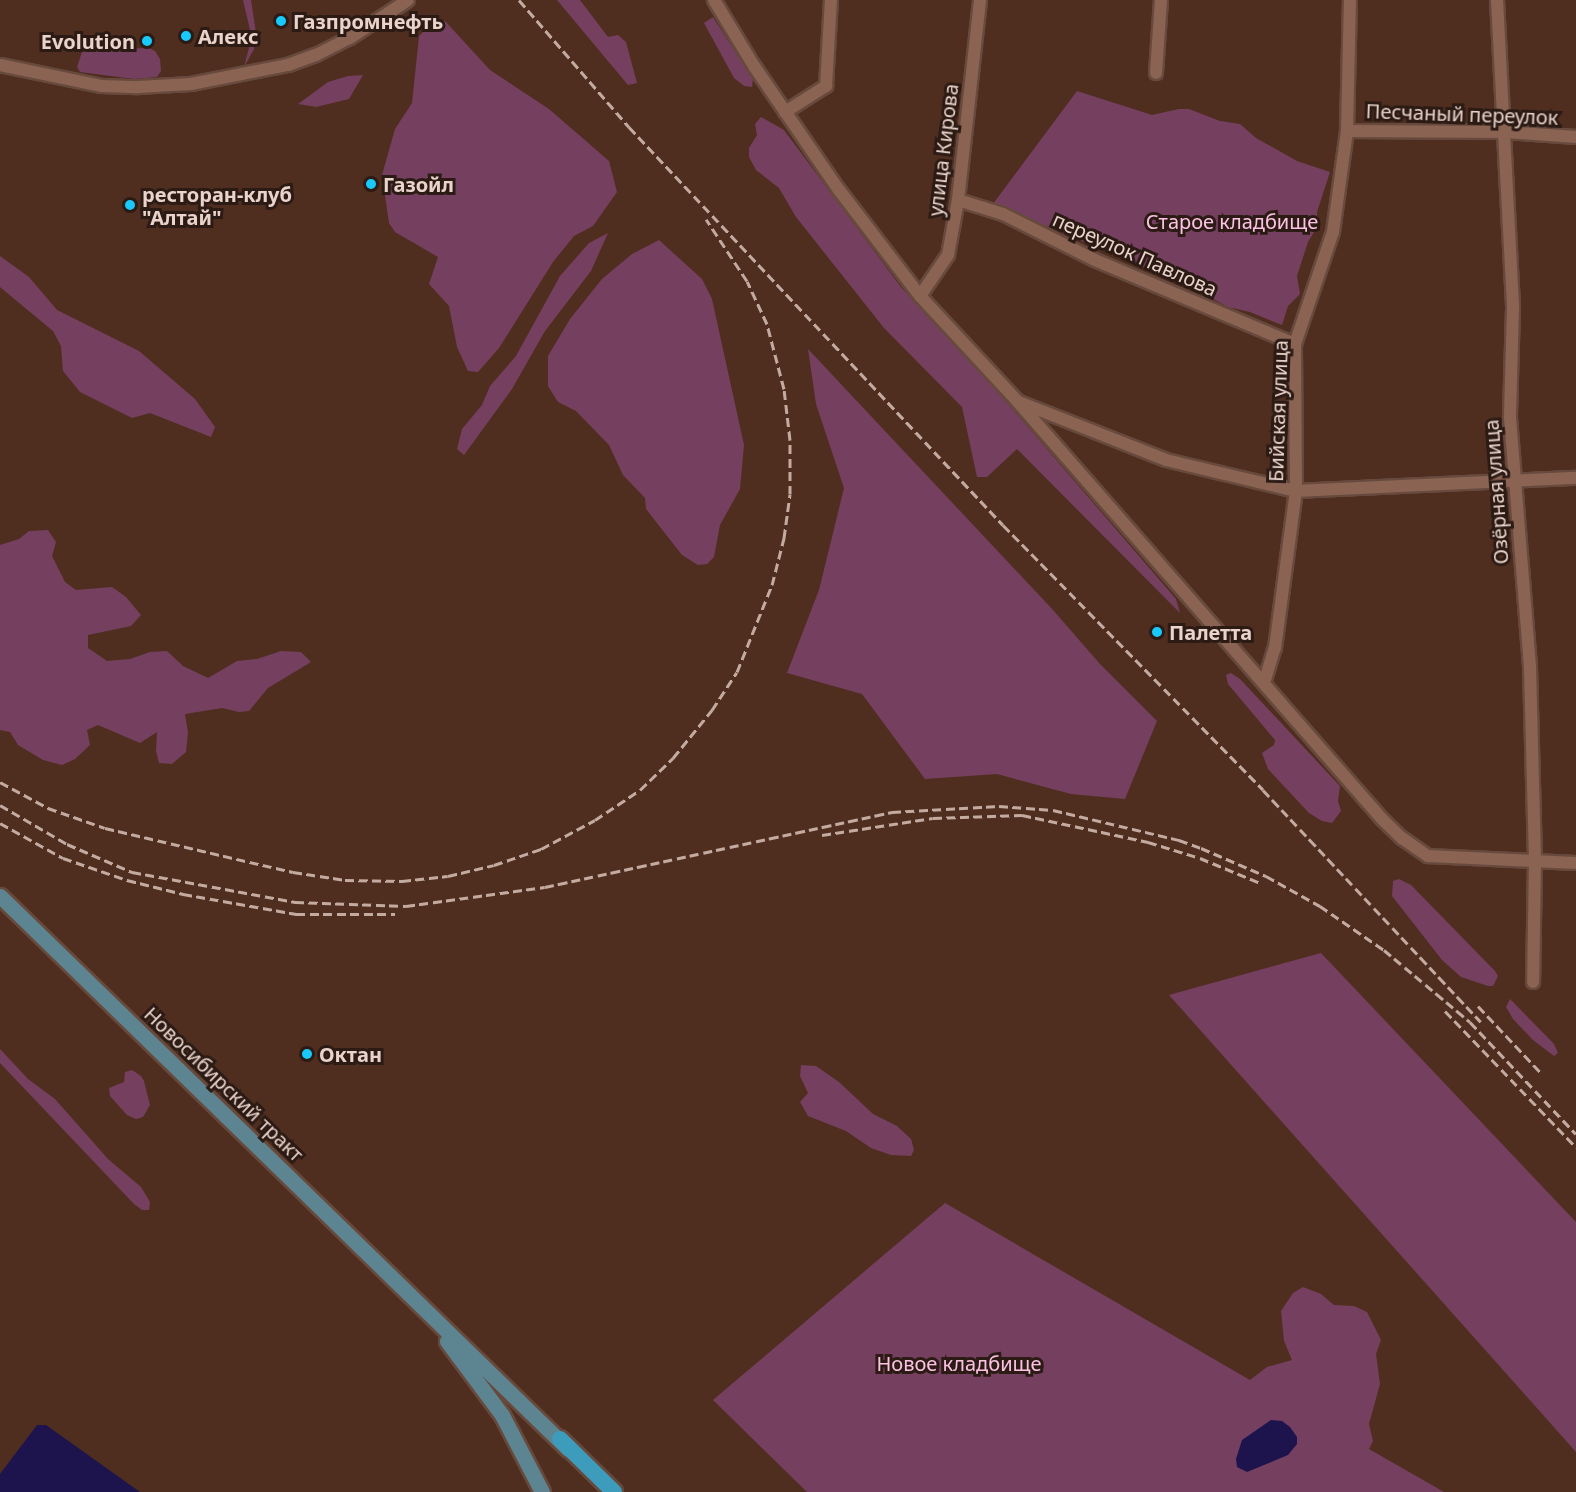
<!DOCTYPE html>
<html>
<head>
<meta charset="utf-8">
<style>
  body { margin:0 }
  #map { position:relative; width:1576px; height:1492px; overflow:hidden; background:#502e1f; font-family:"Noto Sans",sans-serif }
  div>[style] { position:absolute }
  .green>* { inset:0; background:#753f60 }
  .water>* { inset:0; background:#1e144d }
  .roads { filter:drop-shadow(2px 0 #674a3d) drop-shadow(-2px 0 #674a3d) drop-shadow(0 2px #674a3d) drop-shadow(0 -2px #674a3d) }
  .minor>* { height:12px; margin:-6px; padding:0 6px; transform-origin:6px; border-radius:6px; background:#8a6353 }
  .major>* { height:15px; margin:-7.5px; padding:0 7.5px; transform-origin:7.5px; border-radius:7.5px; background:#5c8591 }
  .highway>* { height:16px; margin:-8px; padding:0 8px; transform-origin:8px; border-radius:8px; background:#3d9bbb }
  .rail>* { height:3px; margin-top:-1.5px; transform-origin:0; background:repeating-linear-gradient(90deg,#c4aba1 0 9px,transparent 0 13.5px) }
  .dots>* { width:16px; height:16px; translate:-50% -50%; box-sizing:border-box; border:3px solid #2b1b14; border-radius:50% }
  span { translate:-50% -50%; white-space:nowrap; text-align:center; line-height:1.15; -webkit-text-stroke:6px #2b1b14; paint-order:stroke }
  .poi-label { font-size:20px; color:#e9d3ca; font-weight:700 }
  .left { translate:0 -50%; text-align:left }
  .right { translate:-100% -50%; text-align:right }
  .street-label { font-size:20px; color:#e9d3ca }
  .park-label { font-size:20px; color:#fcc2e3 }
</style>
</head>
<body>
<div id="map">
  <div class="green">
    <i style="clip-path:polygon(243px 0,251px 0,256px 33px,254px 49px,244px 67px,249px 48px,250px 30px)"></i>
    <i style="clip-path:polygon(557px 0,580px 0,608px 37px,618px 35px,626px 42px,637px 83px,628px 85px)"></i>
    <i style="clip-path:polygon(713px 17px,753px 79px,752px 87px,744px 86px,734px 78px,704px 23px)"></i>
    <i style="clip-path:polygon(434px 21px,445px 21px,490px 70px,549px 109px,609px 161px,617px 192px,593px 226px,574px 236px,553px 262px,499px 348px,478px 372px,468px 371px,457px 347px,449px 306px,429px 284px,438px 257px,395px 232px,389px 223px,382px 175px,395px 129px,412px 103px,419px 36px)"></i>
    <i style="clip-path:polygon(149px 48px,155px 51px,160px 59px,161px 71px,157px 77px,134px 79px,80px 72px,77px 67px,82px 52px,91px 50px)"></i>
    <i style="clip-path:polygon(363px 75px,349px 99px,316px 107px,298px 104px,328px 82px,348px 76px)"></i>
    <i style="clip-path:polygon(1077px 91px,1152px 115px,1179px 109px,1189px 109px,1220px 121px,1240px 124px,1256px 138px,1297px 161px,1330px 172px,1317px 212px,1317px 227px,1308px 242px,1297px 276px,1300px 294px,1288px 306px,1282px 325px,1250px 312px,1228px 307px,1189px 286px,993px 204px)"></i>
    <i style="clip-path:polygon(761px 117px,784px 130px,901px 287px,991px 384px,1176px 599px,1180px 613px,1017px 449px,987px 477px,977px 477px,962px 407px,884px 328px,796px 217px,779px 188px,756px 170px,749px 157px,749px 148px,757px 135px,755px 124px)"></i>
    <i style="clip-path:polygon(608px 233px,591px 271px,545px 331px,512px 389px,464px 455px,457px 449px,462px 429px,482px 405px,490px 386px,516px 356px,560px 276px,589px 243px)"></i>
    <i style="clip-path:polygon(659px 240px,702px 279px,712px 299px,744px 445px,740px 489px,720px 525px,714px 557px,707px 564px,698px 565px,682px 555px,646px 509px,645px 498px,623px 475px,609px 445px,576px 411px,558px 402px,548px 386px,548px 356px,570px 319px,602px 279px,632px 254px)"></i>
    <i style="clip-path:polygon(0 256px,29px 277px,57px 310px,139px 351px,195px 399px,215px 427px,211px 437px,150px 413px,132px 418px,80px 392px,63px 371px,61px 346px,53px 331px,0 287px)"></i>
    <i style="clip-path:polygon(808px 349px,1053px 610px,1100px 664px,1157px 721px,1125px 799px,1071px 794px,997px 774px,925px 779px,862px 694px,787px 673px,819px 590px,844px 488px,816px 404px)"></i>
    <i style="clip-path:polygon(48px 530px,56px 542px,52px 556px,65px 582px,76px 590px,112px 587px,126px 597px,141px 615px,131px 626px,88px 635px,88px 648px,107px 661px,130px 659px,150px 652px,167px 651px,183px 666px,208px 678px,237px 661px,257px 659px,281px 651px,301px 652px,311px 662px,268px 688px,249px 711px,239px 712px,222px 708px,185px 714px,188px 733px,186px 752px,172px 764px,159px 763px,156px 751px,157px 732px,140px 743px,98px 725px,87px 730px,90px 745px,75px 759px,62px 765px,43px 760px,18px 745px,10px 732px,0 730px,0 545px,19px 539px,29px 531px)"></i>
    <i style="clip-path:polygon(1231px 673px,1240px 679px,1340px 786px,1338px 801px,1341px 811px,1332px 823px,1322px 821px,1309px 813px,1268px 769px,1262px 753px,1274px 745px,1275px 740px,1228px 684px,1226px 675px)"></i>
    <i style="clip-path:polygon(1399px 879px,1411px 885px,1495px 971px,1498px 976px,1493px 986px,1488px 986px,1461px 977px,1442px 960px,1392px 896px,1393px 881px)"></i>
    <i style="clip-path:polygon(1321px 953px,1576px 1222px,1576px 1452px,1169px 995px)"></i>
    <i style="clip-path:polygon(1510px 999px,1554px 1044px,1558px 1053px,1554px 1056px,1533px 1040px,1513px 1019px,1506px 1007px)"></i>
    <i style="clip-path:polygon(0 1049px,28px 1079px,55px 1099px,108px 1159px,141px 1187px,150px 1202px,149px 1210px,142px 1210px,134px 1204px,0 1063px)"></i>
    <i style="clip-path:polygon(801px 1065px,816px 1066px,839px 1082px,873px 1114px,897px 1126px,911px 1139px,914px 1150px,911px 1156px,891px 1155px,871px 1148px,846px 1131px,808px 1116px,800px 1102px,808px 1093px,800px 1076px)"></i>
    <i style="clip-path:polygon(132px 1070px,141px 1076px,144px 1081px,150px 1105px,143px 1117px,136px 1119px,127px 1115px,110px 1096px,109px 1088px,124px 1082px,125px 1072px)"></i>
    <i style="clip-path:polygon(945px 1203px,1250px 1380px,1267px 1367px,1292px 1360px,1284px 1341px,1281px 1311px,1293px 1293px,1303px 1287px,1321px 1294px,1334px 1305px,1354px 1306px,1367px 1312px,1381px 1340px,1376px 1354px,1380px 1384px,1369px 1424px,1373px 1441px,1369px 1449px,1444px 1492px,807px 1492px,713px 1400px)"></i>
  </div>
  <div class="water">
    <i style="clip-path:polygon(1271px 1420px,1282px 1421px,1290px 1427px,1297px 1437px,1297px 1444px,1288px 1455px,1247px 1472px,1237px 1467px,1236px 1459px,1242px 1440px)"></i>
    <i style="clip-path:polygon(37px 1425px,46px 1425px,140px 1492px,0 1492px,0 1474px)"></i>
  </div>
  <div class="roads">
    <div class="minor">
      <i style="left:714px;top:0;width:77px;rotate:58.8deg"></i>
      <i style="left:754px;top:66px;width:150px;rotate:55.6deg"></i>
      <i style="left:839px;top:190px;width:133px;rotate:52.6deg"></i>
      <i style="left:920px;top:296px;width:144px;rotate:47.2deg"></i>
      <i style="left:1018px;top:402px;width:554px;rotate:48.88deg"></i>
      <i style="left:1382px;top:819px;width:28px;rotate:44deg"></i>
      <i style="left:1402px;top:838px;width:32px;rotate:35deg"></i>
      <i style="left:1428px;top:856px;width:148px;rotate:2.7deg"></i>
      <i style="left:1497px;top:0;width:308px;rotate:87deg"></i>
      <i style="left:1513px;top:308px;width:110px;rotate:91.6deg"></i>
      <i style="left:1510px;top:418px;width:251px;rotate:85.4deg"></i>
      <i style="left:1530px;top:668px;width:193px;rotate:88.5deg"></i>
      <i style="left:1535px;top:861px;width:121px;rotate:90.9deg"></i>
      <i style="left:0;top:65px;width:103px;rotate:11.7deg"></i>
      <i style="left:101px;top:86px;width:37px;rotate:2deg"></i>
      <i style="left:138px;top:87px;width:53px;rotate:-3.2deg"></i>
      <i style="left:191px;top:84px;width:99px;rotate:-11.1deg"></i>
      <i style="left:288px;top:65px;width:30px;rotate:-20deg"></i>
      <i style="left:316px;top:55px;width:38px;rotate:-27deg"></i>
      <i style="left:350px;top:38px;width:69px;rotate:-33.2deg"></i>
      <i style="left:1156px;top:73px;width:73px;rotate:-86.1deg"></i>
      <i style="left:785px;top:112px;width:49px;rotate:-32.4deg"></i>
      <i style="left:826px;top:86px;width:86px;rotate:-86.7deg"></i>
      <i style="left:1347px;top:131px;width:159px;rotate:0.4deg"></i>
      <i style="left:1506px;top:132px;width:70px;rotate:4.1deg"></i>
      <i style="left:958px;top:200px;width:47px;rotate:17.3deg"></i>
      <i style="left:1003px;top:214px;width:103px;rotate:26.6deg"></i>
      <i style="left:1095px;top:260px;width:217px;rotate:22.8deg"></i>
      <i style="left:920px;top:296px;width:50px;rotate:-55.7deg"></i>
      <i style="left:948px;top:255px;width:56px;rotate:-79.7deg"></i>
      <i style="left:958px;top:200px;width:201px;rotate:-83.7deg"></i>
      <i style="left:1019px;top:402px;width:158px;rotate:21.5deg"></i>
      <i style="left:1166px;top:460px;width:134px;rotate:13.4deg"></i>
      <i style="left:1296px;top:491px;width:280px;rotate:-2.7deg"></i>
      <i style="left:1264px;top:683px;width:37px;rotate:-73deg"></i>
      <i style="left:1275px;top:648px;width:158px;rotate:-82.4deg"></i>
      <i style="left:1296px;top:491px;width:147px;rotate:-90.4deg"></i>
      <i style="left:1295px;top:344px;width:118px;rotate:-71.3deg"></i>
      <i style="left:1333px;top:232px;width:102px;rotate:-82.1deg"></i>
      <i style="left:1347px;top:131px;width:131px;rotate:-88.7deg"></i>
    </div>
    <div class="major">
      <i style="left:0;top:896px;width:793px;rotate:44.23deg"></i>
      <i style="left:447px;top:1341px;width:92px;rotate:53.4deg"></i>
      <i style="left:502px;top:1415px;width:87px;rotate:62.5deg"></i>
    </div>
    <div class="highway">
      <i style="left:560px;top:1439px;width:76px;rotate:44.5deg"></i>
    </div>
  </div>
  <div class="rail">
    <i style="left:519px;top:0;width:168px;rotate:49.1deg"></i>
    <i style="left:629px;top:127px;width:546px;rotate:46.78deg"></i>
    <i style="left:1003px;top:525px;width:371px;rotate:45.5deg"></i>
    <i style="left:1263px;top:790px;width:318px;rotate:46.8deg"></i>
    <i style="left:0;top:782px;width:55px;rotate:28.4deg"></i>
    <i style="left:48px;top:808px;width:60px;rotate:19.3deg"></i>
    <i style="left:105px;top:828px;width:193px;rotate:13.2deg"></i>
    <i style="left:293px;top:872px;width:53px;rotate:8.7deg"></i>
    <i style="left:345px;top:880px;width:57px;rotate:1deg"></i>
    <i style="left:402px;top:881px;width:46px;rotate:-6.2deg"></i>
    <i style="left:448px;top:876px;width:47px;rotate:-13.4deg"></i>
    <i style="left:494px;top:865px;width:50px;rotate:-18.8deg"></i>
    <i style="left:541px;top:849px;width:61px;rotate:-28.2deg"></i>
    <i style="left:595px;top:820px;width:54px;rotate:-33.7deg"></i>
    <i style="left:640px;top:790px;width:46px;rotate:-44.1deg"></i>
    <i style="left:673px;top:758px;width:62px;rotate:-50.9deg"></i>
    <i style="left:712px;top:710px;width:45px;rotate:-56.7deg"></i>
    <i style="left:737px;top:672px;width:94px;rotate:-68.1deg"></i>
    <i style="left:772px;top:585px;width:49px;rotate:-75.7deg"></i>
    <i style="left:784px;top:538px;width:44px;rotate:-82.2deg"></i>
    <i style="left:790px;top:494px;width:54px;rotate:-90deg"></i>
    <i style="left:790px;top:440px;width:51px;rotate:-96.7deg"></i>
    <i style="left:784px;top:389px;width:67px;rotate:-104.7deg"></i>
    <i style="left:767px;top:324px;width:47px;rotate:-114.9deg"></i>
    <i style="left:747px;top:281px;width:74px;rotate:-123.5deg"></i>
    <i style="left:0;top:805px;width:78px;rotate:30.2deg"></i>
    <i style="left:67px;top:844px;width:71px;rotate:23.3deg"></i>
    <i style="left:132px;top:872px;width:166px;rotate:10.4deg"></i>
    <i style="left:295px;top:902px;width:111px;rotate:2.1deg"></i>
    <i style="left:406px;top:906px;width:140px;rotate:-7.8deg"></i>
    <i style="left:545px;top:887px;width:355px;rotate:-12.2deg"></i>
    <i style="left:892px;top:812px;width:107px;rotate:-3.2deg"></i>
    <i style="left:999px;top:806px;width:54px;rotate:4.2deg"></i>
    <i style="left:1053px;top:810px;width:130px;rotate:13.4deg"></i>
    <i style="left:1179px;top:840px;width:23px;rotate:20deg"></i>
    <i style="left:1201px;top:848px;width:71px;rotate:23.3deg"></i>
    <i style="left:1266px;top:876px;width:62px;rotate:29.1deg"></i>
    <i style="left:1320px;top:906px;width:78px;rotate:34.5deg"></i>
    <i style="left:1384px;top:950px;width:112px;rotate:39.9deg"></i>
    <i style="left:1470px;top:1022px;width:154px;rotate:46.6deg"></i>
    <i style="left:0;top:823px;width:72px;rotate:29.1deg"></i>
    <i style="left:63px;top:858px;width:68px;rotate:19deg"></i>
    <i style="left:127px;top:880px;width:58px;rotate:14deg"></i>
    <i style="left:183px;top:894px;width:115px;rotate:10deg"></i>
    <i style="left:296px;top:914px;width:99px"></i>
    <i style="left:822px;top:835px;width:112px;rotate:-8.7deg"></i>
    <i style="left:933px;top:818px;width:89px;rotate:-1.9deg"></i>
    <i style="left:1022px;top:815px;width:129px;rotate:12.1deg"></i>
    <i style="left:1148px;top:842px;width:54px;rotate:17.1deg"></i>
    <i style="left:1200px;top:858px;width:65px;rotate:22.6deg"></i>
    <i style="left:1478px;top:1006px;width:91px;rotate:46.8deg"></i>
    <i style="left:1445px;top:1011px;width:189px;rotate:46.1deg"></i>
  </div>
  <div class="dots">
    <i style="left:281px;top:21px;background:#17cafb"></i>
    <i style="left:186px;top:36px;background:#17cafb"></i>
    <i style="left:147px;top:41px;background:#17cafb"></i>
    <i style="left:371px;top:184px;background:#17cafb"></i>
    <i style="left:130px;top:205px;background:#17cafb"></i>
    <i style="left:1157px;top:632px;background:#17cafb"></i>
    <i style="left:307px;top:1054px;background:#17cafb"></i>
  </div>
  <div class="poi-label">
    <span class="left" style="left:293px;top:21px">Газпромнефть</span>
    <span class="left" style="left:198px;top:36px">Алекс</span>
    <span class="right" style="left:135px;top:41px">Evolution</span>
    <span class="left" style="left:383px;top:184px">Газойл</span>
    <span class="left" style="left:142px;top:206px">ресторан-клуб<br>"Алтай"</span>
    <span class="left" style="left:1169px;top:632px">Палетта</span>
    <span class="left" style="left:319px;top:1054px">Октан</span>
  </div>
  <div class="street-label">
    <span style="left:1462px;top:114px;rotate:2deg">Песчаный переулок</span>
    <span style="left:943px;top:150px;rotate:-83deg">улица Кирова</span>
    <span style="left:1135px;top:254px;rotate:24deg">переулок Павлова</span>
    <span style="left:1278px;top:411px;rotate:-88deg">Бийская улица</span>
    <span style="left:1496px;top:492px;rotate:-94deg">Озёрная улица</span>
    <span style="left:224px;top:1084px;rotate:44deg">Новосибирский тракт</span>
  </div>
  <div class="park-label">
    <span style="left:1232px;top:221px">Старое кладбище</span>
    <span style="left:959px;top:1363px">Новое кладбище</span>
  </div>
</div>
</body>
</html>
